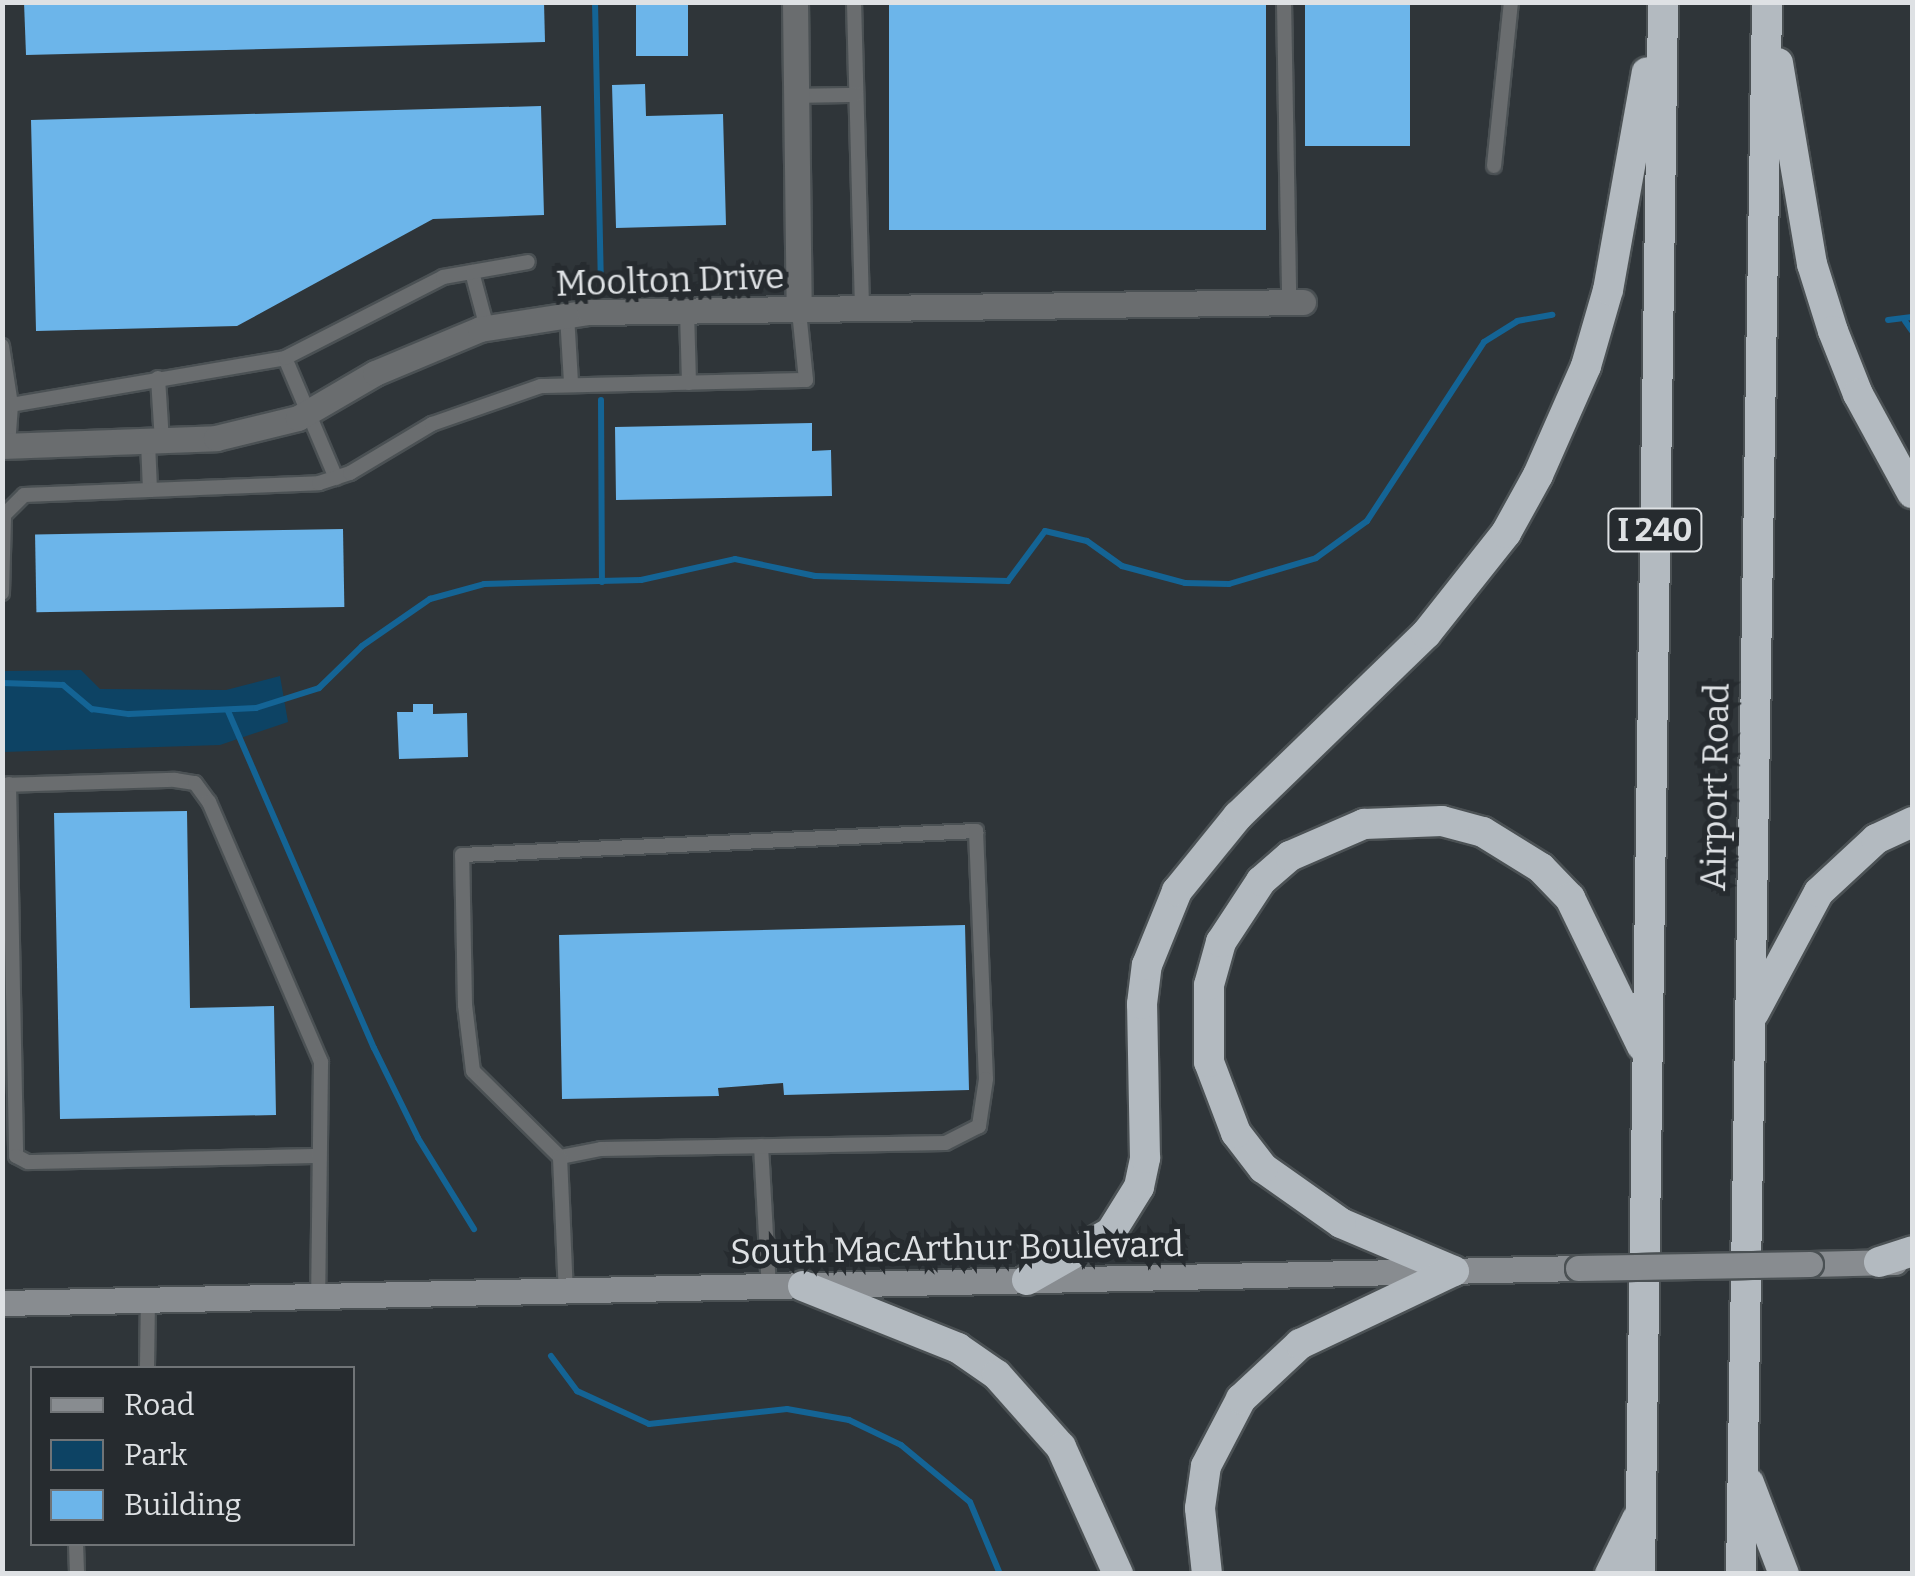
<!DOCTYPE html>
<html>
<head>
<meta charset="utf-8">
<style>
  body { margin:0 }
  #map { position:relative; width:1915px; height:1576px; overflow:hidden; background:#2f3539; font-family:Bitter,serif }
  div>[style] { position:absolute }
  .green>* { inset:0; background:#0d4364 }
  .stream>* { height:6px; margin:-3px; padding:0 3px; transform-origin:3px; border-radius:3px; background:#146495 }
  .building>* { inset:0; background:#6cb5ea; transform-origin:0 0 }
  .roads { filter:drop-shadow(2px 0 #4b5154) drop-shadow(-2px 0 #4b5154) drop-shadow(0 2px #4b5154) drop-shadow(0 -2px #4b5154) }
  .service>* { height:14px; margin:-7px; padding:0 7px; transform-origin:7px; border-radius:7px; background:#6a6d6f }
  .minor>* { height:25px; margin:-12.5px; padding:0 12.5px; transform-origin:12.5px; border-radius:12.5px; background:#6a6d6f }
  .secondary>* { height:25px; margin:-12.5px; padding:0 12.5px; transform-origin:12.5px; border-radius:12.5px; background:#888c90 }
  .motorway>* { height:30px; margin:-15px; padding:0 15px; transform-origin:15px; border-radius:15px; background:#b3bac0 }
  .bridges { filter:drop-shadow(2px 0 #4b5154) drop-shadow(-2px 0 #4b5154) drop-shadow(0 2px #4b5154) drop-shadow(0 -2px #4b5154) }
  .secondary-bridge>* { height:25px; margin:-12.5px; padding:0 12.5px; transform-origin:12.5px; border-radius:12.5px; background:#888c90 }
  span { translate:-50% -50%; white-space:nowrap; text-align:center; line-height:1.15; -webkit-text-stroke:10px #262b2f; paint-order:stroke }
  .shield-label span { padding:2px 8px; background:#262b2f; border:2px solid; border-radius:8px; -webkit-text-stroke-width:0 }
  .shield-label { font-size:32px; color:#dee1e4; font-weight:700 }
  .street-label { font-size:35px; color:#dee1e4 }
  .frame { position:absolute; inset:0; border:5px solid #dee1e4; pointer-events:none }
  .legend { position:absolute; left:30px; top:1366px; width:325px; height:180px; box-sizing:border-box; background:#262b2f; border:2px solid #707477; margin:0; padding:12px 18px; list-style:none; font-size:30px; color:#dee1e4 }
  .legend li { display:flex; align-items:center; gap:20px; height:50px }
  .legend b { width:50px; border:2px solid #707477 }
</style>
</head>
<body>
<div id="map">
  <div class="green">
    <i style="clip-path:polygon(81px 670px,100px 689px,226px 690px,280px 676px,288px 722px,220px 745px,3px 752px,3px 671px)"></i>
  </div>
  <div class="stream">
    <i style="left:595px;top:2px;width:289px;rotate:88.8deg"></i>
    <i style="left:1888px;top:320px;width:24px;rotate:-7deg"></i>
    <i style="left:1905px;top:321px;width:12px;rotate:55deg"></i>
    <i style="left:601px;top:400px;width:182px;rotate:89.7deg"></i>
    <i style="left:2px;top:683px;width:61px;rotate:1.9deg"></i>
    <i style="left:63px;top:685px;width:38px;rotate:40deg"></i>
    <i style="left:92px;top:709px;width:37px;rotate:8deg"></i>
    <i style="left:129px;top:714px;width:127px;rotate:-2.7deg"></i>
    <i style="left:256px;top:708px;width:66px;rotate:-17.6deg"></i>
    <i style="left:319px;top:688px;width:60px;rotate:-44.3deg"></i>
    <i style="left:362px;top:646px;width:83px;rotate:-34.7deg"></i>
    <i style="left:430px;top:599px;width:56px;rotate:-15.5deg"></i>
    <i style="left:484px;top:584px;width:157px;rotate:-1.5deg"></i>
    <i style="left:641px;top:580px;width:96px;rotate:-12.6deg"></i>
    <i style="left:735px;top:559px;width:82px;rotate:12deg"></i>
    <i style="left:815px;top:576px;width:193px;rotate:1.5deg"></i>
    <i style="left:1008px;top:581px;width:62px;rotate:-53.5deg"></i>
    <i style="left:1045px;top:531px;width:43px;rotate:13.4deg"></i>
    <i style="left:1087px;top:541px;width:43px;rotate:35.5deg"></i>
    <i style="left:1122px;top:566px;width:65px;rotate:15.1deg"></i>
    <i style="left:1185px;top:583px;width:44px;rotate:1.3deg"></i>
    <i style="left:1229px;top:584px;width:91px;rotate:-16.6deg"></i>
    <i style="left:1316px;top:558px;width:63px;rotate:-36deg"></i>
    <i style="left:1367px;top:521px;width:214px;rotate:-56.8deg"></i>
    <i style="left:1484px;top:342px;width:39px;rotate:-32deg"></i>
    <i style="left:1517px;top:321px;width:36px;rotate:-10deg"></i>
    <i style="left:228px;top:711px;width:367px;rotate:66.6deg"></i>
    <i style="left:374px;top:1048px;width:100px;rotate:63.9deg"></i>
    <i style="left:418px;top:1138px;width:107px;rotate:58.4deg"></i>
    <i style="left:551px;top:1356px;width:44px;rotate:53.4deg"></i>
    <i style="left:577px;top:1391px;width:79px;rotate:24.6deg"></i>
    <i style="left:649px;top:1424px;width:139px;rotate:-6.2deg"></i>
    <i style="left:787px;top:1409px;width:63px;rotate:10.1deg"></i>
    <i style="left:849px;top:1420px;width:58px;rotate:25.7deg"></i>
    <i style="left:901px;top:1445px;width:89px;rotate:39.6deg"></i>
    <i style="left:970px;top:1502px;width:78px;rotate:67.4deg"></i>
  </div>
  <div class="building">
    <i style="clip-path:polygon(24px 2px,544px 2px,545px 42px,26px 55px)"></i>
    <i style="left:636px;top:2px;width:52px;height:54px"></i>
    <i style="left:889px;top:2px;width:377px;height:228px"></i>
    <i style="left:1305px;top:2px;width:105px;height:144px"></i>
    <i style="clip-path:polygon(645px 84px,646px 116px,723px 114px,726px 225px,616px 228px,612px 85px)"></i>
    <i style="clip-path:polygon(541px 106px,544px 215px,433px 219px,237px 326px,36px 331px,31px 120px)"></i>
    <i style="clip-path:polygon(812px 423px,812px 451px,831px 450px,832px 496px,616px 500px,615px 427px)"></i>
    <i style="left:343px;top:529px;width:78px;height:308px;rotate:89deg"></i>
    <i style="clip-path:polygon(413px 704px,433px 704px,433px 714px,467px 713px,468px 757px,399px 759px,397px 712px,413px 712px)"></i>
    <i style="clip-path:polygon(187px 811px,190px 1008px,274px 1006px,276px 1115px,60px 1119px,54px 813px)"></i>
    <i style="clip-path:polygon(965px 925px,969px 1090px,784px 1095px,783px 1083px,718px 1088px,719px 1096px,562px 1099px,559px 935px)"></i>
  </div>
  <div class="roads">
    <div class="service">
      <i style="left:854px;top:2px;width:308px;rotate:88.5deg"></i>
      <i style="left:1284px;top:2px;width:300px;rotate:89deg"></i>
      <i style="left:796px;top:96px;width:60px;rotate:-1deg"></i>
      <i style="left:1494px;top:166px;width:165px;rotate:-84.1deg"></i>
      <i style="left:472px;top:272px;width:58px;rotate:75deg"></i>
      <i style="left:687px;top:311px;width:72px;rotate:88.4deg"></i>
      <i style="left:567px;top:315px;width:67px;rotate:86.6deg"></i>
      <i style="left:2px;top:346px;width:60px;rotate:81.3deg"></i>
      <i style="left:158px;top:378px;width:63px;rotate:86.4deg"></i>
      <i style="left:148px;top:442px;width:48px;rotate:87.6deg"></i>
      <i style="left:8px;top:446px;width:41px;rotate:-85.8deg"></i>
      <i style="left:11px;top:405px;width:278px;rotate:-9.7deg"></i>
      <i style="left:336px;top:478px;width:130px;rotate:-113deg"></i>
      <i style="left:285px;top:358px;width:178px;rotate:-27.1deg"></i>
      <i style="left:443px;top:277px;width:86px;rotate:-10deg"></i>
      <i style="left:2px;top:593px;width:78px;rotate:-88.5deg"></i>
      <i style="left:4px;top:515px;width:28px;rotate:-45deg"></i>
      <i style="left:24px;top:495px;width:295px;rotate:-2.3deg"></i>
      <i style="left:319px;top:483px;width:33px;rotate:-18deg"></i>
      <i style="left:350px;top:473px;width:96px;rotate:-30.9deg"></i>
      <i style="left:432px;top:424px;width:115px;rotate:-19.2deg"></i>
      <i style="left:541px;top:386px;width:265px;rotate:-1.3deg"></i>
      <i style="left:806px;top:380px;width:69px;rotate:-95.8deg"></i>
      <i style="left:9px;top:784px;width:372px;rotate:88.9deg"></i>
      <i style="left:16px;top:1156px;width:13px;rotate:27deg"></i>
      <i style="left:28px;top:1162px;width:291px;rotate:-1.2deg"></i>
      <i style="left:2px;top:785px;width:173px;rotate:-1.7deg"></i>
      <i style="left:175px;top:780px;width:20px;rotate:9deg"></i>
      <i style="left:195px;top:783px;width:24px;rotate:54deg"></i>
      <i style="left:209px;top:802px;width:283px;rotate:66.7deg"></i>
      <i style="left:321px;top:1062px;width:236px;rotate:90.7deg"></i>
      <i style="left:761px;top:1146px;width:141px;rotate:86.8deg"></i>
      <i style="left:560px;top:1157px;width:122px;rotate:-135.3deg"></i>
      <i style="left:473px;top:1071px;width:66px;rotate:-96.9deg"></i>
      <i style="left:465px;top:1005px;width:150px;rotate:-91.1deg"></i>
      <i style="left:462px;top:855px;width:515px;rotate:-2.67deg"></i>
      <i style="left:976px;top:831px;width:248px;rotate:87.7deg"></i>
      <i style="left:986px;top:1079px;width:48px;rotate:98.5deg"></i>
      <i style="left:979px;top:1126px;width:37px;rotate:153deg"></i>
      <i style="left:946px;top:1143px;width:345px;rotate:179deg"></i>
      <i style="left:601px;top:1149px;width:42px;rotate:169deg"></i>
      <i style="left:560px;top:1157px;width:135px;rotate:87.5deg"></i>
      <i style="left:147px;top:1368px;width:70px;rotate:-89.2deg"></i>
      <i style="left:76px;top:1544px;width:30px;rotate:88deg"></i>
    </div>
    <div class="minor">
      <i style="left:795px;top:2px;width:309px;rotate:89.3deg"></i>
      <i style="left:2px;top:446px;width:214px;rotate:-2.1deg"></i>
      <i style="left:216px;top:438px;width:84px;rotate:-13.7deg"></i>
      <i style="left:298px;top:418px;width:89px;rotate:-30.3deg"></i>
      <i style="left:375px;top:373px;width:114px;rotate:-22.7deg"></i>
      <i style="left:480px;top:329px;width:110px;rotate:-8.9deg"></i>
      <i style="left:589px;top:312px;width:714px;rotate:-0.8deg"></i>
    </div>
    <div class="secondary">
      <i style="left:1810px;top:1264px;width:85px;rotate:-1.3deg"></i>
      <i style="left:2px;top:1303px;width:1576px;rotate:-1.27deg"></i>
    </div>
    <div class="motorway">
      <i style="left:1778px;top:63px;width:204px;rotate:80.4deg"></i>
      <i style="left:1812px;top:264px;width:70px;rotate:72.6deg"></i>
      <i style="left:1833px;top:331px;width:68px;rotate:68.4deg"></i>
      <i style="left:1858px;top:394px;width:113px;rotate:61.4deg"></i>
      <i style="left:1754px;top:1013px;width:137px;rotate:-61.8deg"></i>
      <i style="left:1819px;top:892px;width:78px;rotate:-42.9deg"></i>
      <i style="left:1876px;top:839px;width:40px;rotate:-25deg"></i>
      <i style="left:1879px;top:1262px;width:35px;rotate:-18deg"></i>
      <i style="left:1454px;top:1271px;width:123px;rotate:-157deg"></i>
      <i style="left:1341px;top:1223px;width:95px;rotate:-144.8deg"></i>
      <i style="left:1263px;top:1168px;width:44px;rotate:-127.6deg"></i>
      <i style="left:1236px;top:1133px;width:76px;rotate:-110.8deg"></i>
      <i style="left:1209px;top:1062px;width:77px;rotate:-90deg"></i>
      <i style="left:1209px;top:985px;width:45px;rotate:-74.4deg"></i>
      <i style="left:1221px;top:942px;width:73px;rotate:-56.7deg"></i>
      <i style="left:1261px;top:881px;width:38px;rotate:-41deg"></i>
      <i style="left:1290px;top:856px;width:81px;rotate:-23.4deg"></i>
      <i style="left:1364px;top:824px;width:78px;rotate:-2.2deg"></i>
      <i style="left:1442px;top:821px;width:42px;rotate:15deg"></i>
      <i style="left:1483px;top:832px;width:68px;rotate:31.8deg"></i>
      <i style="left:1541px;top:868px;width:42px;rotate:46deg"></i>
      <i style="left:1570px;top:898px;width:165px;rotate:64.1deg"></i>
      <i style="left:1027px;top:1280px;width:97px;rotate:-29.7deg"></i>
      <i style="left:1111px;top:1232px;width:53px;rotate:-58.1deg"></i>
      <i style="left:1139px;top:1187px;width:30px;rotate:-78deg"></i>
      <i style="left:1145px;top:1158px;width:154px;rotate:-91.1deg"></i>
      <i style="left:1142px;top:1004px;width:39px;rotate:-83deg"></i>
      <i style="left:1147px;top:965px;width:80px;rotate:-67.9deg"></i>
      <i style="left:1177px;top:891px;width:97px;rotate:-50.9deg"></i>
      <i style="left:1238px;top:816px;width:262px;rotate:-44.1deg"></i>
      <i style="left:1426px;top:634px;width:129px;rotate:-51.6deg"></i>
      <i style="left:1506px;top:533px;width:66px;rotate:-61.1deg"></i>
      <i style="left:1538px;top:475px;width:119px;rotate:-66.2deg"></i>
      <i style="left:1586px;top:366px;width:79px;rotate:-73.9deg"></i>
      <i style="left:1608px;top:290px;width:221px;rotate:-79.9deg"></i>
      <i style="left:803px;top:1286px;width:167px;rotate:21.8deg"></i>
      <i style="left:958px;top:1348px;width:47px;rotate:34.7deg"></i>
      <i style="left:997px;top:1375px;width:96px;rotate:48.4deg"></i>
      <i style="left:1061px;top:1447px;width:139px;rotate:65.8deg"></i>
      <i style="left:1749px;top:1483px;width:97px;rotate:69deg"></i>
      <i style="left:1207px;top:1574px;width:66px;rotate:-96.1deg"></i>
      <i style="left:1200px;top:1508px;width:42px;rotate:-81.9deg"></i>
      <i style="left:1206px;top:1466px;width:76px;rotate:-62.4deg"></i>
      <i style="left:1241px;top:1399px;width:81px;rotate:-43deg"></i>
      <i style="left:1300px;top:1344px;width:170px;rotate:-25.4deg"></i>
      <i style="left:1610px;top:1574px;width:61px;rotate:-63.9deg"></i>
      <i style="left:1640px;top:1574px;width:1572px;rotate:-89.16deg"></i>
      <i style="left:1741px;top:1574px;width:1572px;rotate:-89.05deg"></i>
    </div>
  </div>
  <div class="bridges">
    <div class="secondary-bridge">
      <i style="left:1578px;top:1268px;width:232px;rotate:-1deg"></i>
    </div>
  </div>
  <div class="shield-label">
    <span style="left:1655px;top:530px">I 240</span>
  </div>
  <div class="street-label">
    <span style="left:670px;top:280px;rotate:-2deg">Moolton Drive</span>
    <span style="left:1715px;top:787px;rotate:-89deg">Airport Road</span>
    <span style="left:957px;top:1248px;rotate:-1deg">South MacArthur Boulevard</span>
  </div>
  <div class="frame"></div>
  <ul class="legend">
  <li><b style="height:12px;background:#888c90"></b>Road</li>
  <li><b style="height:28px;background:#0d4364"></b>Park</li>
  <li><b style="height:28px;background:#6cb5ea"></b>Building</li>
  </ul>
</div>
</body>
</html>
